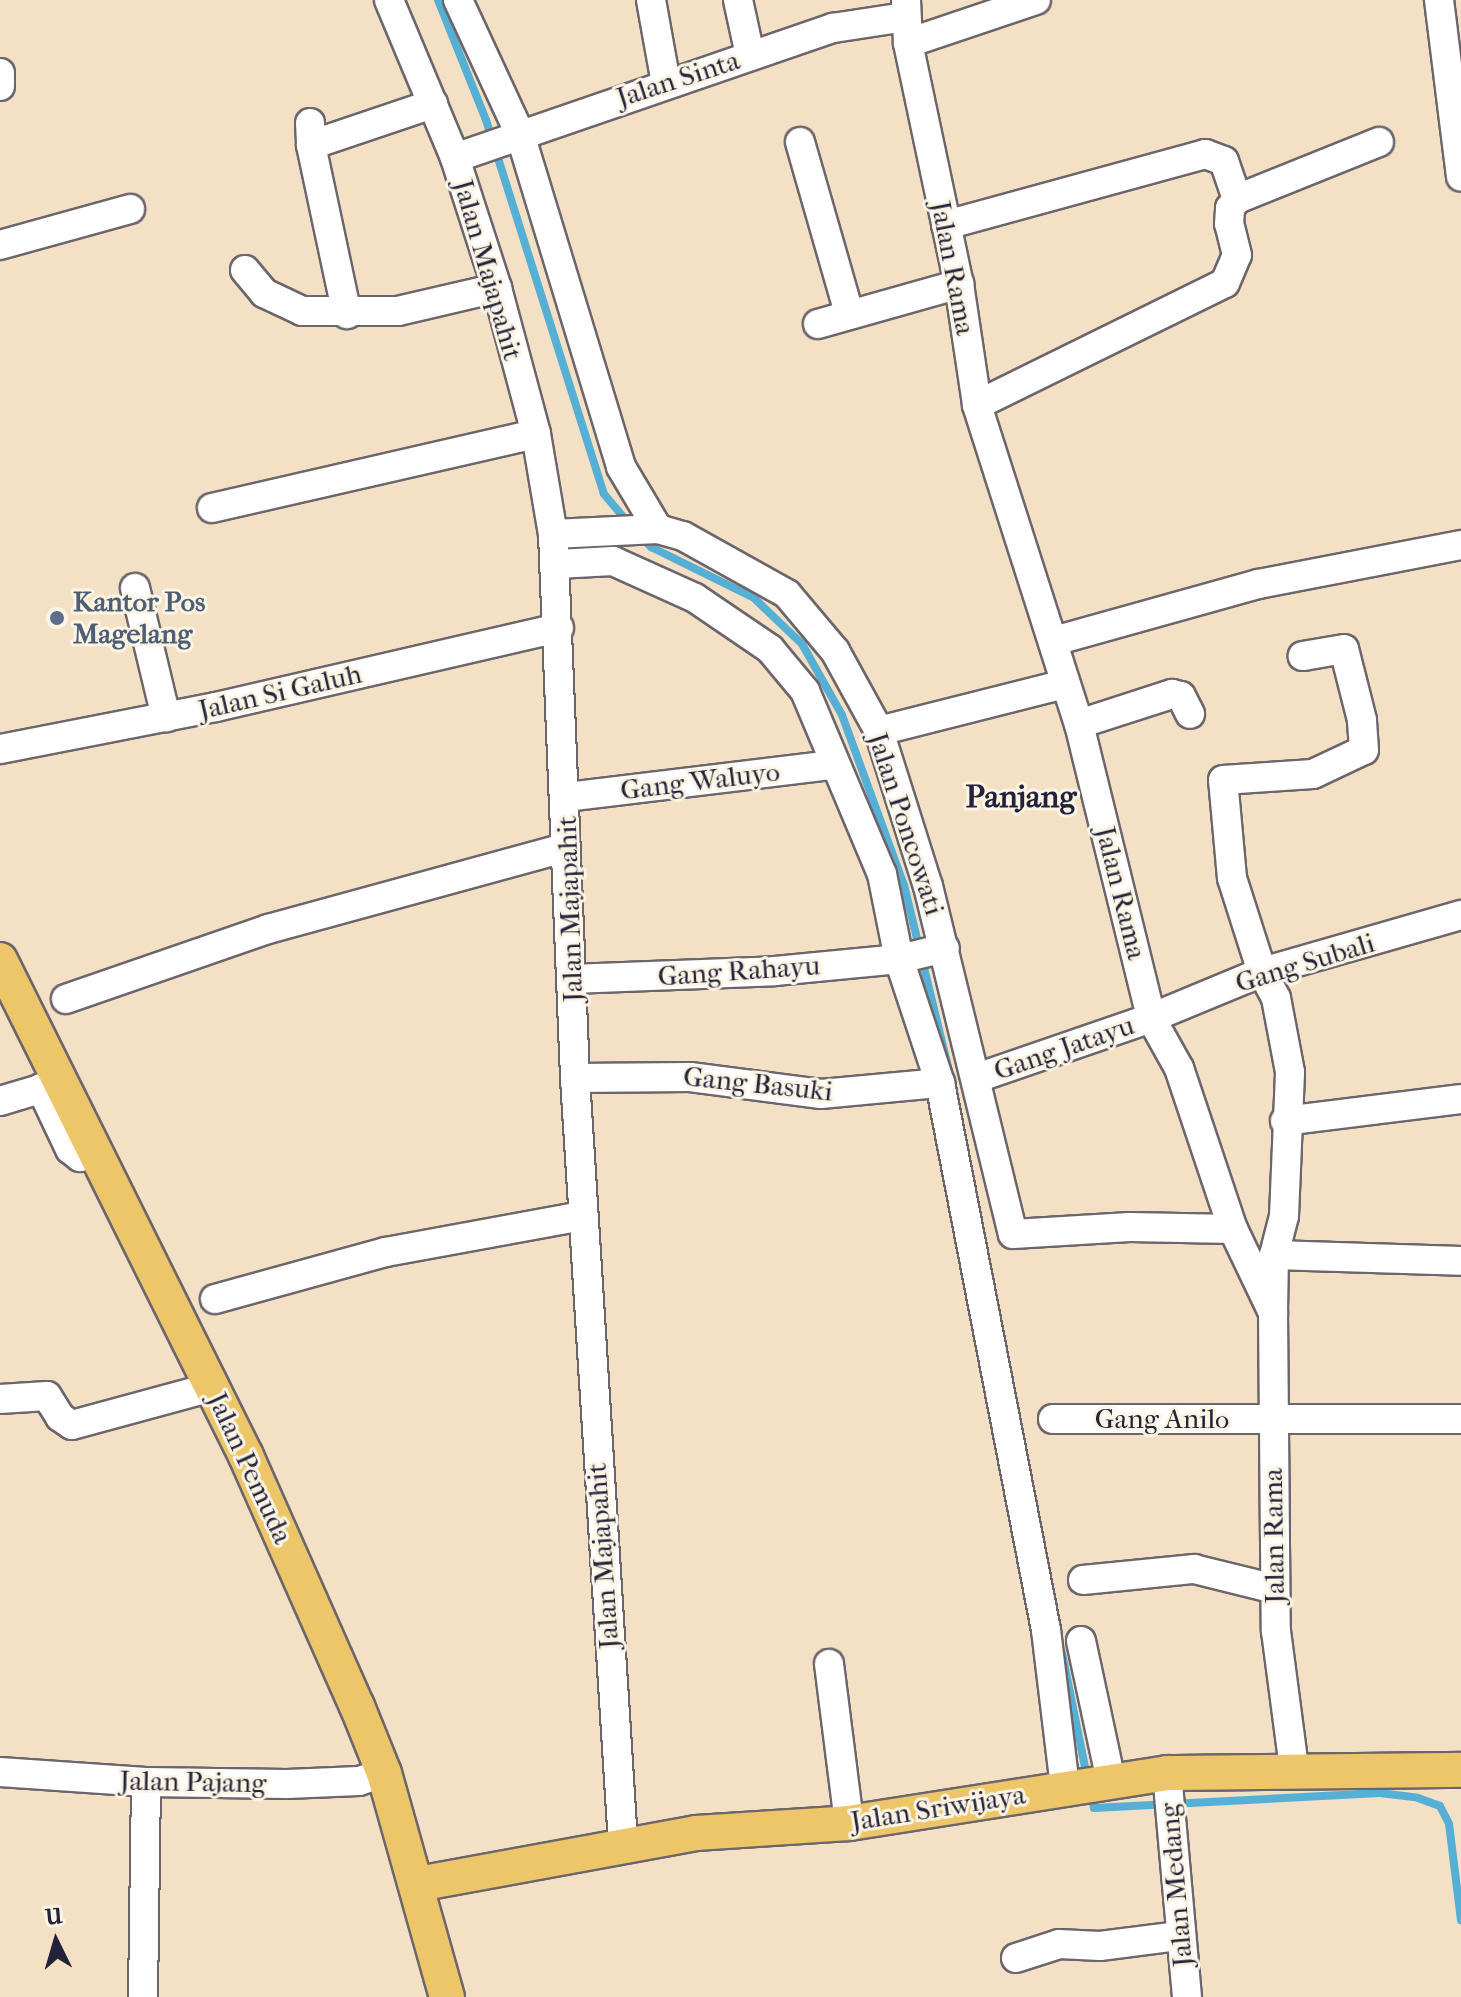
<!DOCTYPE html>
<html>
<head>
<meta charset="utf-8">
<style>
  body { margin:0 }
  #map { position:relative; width:1461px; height:1997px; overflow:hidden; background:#f4e1c5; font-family:"IM FELL French Canon",serif }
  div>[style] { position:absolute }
  .stream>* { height:8px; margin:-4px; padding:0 4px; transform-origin:4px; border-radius:4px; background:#56afd4 }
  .roads { filter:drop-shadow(2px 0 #6c656b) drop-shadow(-2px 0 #6c656b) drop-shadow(0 2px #6c656b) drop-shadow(0 -2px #6c656b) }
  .minor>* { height:28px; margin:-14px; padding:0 14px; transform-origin:14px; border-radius:14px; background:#fff }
  .major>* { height:34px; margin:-17px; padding:0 17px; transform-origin:17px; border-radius:17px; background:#ecc669 }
  .dots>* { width:22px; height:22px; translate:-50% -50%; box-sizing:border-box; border:4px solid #fcf5e5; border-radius:50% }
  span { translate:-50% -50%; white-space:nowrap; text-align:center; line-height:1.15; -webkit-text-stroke:6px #fcf5e5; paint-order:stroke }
  .street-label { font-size:28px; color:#22223b }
  .service-label { font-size:28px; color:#4e5e75; font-weight:700 }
  .left { translate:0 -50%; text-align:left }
  .quarter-label { font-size:32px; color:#22223b; font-weight:700 }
  .north { position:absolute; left:16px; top:1901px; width:80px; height:80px; -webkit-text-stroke:6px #fcf5e5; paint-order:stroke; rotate:355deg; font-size:22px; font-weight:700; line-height:32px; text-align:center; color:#22223b }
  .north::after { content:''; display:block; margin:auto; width:28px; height:36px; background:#22223b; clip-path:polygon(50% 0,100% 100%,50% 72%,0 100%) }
</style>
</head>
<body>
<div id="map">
  <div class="stream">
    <i style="left:438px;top:0;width:129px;rotate:68.2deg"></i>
    <i style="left:486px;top:120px;width:392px;rotate:72.5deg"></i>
    <i style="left:604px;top:494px;width:38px;rotate:50deg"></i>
    <i style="left:641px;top:536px;width:15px;rotate:48deg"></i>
    <i style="left:651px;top:547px;width:115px;rotate:26.3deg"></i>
    <i style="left:754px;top:598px;width:66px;rotate:43.8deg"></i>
    <i style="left:802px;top:644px;width:81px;rotate:60.6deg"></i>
    <i style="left:842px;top:715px;width:181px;rotate:70deg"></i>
    <i style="left:904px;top:885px;width:191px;rotate:76.4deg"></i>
    <i style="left:1062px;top:1653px;width:126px;rotate:78.6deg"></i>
    <i style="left:1091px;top:1794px;width:14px;rotate:78deg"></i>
    <i style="left:1094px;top:1808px;width:286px;rotate:-3deg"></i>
    <i style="left:1380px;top:1793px;width:38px;rotate:7deg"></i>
    <i style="left:1418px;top:1798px;width:23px;rotate:20deg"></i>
    <i style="left:1440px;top:1806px;width:20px;rotate:63deg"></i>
    <i style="left:1449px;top:1824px;width:97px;rotate:82.9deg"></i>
  </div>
  <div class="roads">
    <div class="minor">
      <i style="left:389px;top:0;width:171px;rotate:67.3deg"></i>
      <i style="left:455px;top:158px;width:137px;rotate:72.1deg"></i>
      <i style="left:497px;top:288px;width:151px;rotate:75deg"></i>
      <i style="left:536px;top:434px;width:101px;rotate:80.4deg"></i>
      <i style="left:553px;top:534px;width:544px;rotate:87.68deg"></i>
      <i style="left:575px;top:1078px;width:768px;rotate:86.41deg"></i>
      <i style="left:458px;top:0;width:148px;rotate:65.2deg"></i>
      <i style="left:520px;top:134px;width:348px;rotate:73.1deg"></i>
      <i style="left:621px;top:467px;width:72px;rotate:59.2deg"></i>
      <i style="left:651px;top:0;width:84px;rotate:79.8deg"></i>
      <i style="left:738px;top:0;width:56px;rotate:77.7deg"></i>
      <i style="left:906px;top:0;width:43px;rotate:87.3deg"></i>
      <i style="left:908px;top:43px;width:246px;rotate:78.1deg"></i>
      <i style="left:959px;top:284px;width:122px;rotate:81.5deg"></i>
      <i style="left:977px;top:405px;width:335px;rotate:72.3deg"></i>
      <i style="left:1079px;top:724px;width:303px;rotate:76.2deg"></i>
      <i style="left:1151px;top:1018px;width:57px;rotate:60.8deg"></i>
      <i style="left:1179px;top:1068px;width:170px;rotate:71.5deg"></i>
      <i style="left:1233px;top:1229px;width:93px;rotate:64.5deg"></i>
      <i style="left:1273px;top:1313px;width:318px;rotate:89.5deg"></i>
      <i style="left:1276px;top:1631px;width:138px;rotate:82.5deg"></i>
      <i style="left:1439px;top:0;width:178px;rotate:82.9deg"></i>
      <i style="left:908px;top:43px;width:135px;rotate:-18.6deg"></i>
      <i style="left:0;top:73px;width:13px;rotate:90deg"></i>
      <i style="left:310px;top:123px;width:22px;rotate:87deg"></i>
      <i style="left:311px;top:145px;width:129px;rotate:-18.6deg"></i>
      <i style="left:800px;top:142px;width:178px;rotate:74deg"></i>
      <i style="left:311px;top:145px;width:173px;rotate:78deg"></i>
      <i style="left:455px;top:158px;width:400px;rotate:-19deg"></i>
      <i style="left:833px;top:28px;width:73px;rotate:-8.7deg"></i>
      <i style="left:946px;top:225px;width:269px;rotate:-15.3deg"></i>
      <i style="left:1205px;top:154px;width:20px;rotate:20deg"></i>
      <i style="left:1224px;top:161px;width:40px;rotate:71.1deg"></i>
      <i style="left:0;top:245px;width:135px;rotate:-15.5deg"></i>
      <i style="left:245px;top:270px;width:30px;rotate:50deg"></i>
      <i style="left:264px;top:293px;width:42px;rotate:25.3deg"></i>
      <i style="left:302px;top:311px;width:96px"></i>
      <i style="left:398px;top:311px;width:102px;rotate:-13.1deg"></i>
      <i style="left:818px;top:324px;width:147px;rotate:-15.8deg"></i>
      <i style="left:977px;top:405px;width:276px;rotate:-26.2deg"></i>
      <i style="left:1225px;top:283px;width:30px;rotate:-67deg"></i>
      <i style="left:1237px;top:255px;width:32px;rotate:-104deg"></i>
      <i style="left:1229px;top:224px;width:16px;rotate:-86deg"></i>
      <i style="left:1230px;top:208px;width:11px;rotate:-52deg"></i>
      <i style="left:1237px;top:199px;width:153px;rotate:-21.9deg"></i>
      <i style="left:212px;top:508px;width:332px;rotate:-12.9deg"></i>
      <i style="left:553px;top:534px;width:105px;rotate:-2.7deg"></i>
      <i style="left:658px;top:529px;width:26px;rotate:16deg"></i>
      <i style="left:683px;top:536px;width:119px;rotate:29.1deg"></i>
      <i style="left:787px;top:594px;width:75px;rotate:49.9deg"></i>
      <i style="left:835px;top:651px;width:91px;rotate:61.2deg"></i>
      <i style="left:879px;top:731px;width:163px;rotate:72.5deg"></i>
      <i style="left:928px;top:886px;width:358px;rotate:76.3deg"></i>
      <i style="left:1013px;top:1234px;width:117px;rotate:-3.4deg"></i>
      <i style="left:1130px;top:1227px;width:103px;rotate:1.1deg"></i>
      <i style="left:557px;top:564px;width:56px;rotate:-3.1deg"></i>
      <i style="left:613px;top:561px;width:90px;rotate:24.3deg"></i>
      <i style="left:695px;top:598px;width:91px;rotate:34.2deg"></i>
      <i style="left:770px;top:649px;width:55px;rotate:50.2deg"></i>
      <i style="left:805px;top:691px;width:199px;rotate:67.2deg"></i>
      <i style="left:882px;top:874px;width:87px;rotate:78.7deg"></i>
      <i style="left:899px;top:959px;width:131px;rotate:71.7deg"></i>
      <i style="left:940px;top:1083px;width:557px;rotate:79.03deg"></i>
      <i style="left:1046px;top:1630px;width:159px;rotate:83.1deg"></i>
      <i style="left:135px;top:588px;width:133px;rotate:76.5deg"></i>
      <i style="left:1054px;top:641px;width:212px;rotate:-15.6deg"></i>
      <i style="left:1258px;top:584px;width:207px;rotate:-10.9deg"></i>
      <i style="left:1079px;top:724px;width:98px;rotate:-17.9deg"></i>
      <i style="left:1172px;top:694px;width:9px;rotate:13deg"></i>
      <i style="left:1181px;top:696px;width:20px;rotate:63deg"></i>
      <i style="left:879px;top:731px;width:192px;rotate:-14.2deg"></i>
      <i style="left:0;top:749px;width:220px;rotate:-11deg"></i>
      <i style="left:216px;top:707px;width:352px;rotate:-13deg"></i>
      <i style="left:567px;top:797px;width:268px;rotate:-6.9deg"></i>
      <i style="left:571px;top:979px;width:204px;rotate:-2.2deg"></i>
      <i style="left:775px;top:971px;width:125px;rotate:-5.5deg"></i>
      <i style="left:899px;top:959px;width:47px;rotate:-13.4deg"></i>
      <i style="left:66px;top:999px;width:214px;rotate:-19.1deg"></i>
      <i style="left:268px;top:929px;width:308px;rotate:-15.3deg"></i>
      <i style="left:575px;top:1078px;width:115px;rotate:-0.5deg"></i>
      <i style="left:690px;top:1077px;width:132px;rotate:7.4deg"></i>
      <i style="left:821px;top:1094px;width:120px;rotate:-5.3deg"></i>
      <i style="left:977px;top:1078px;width:184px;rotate:-19deg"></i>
      <i style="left:1151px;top:1018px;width:120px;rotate:-22.5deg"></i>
      <i style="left:1262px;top:972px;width:207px;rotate:-16deg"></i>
      <i style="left:41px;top:1088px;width:68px;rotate:64.6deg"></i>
      <i style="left:70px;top:1149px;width:13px;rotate:39deg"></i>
      <i style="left:80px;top:1157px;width:16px;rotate:-22deg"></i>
      <i style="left:0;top:1101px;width:59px;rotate:-16.6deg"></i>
      <i style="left:1285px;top:1121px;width:177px;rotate:-7.1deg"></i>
      <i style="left:1274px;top:1255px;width:187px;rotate:1.8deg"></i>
      <i style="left:215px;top:1299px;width:177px;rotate:-15.4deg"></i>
      <i style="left:386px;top:1252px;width:200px;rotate:-10.4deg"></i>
      <i style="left:1273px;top:1312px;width:57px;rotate:-89deg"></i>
      <i style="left:1274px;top:1255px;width:40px;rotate:-75.6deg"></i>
      <i style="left:1284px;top:1216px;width:144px;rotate:-87.6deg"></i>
      <i style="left:1290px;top:1072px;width:75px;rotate:-100.7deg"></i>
      <i style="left:1276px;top:998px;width:30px;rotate:-118deg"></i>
      <i style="left:1262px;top:972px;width:99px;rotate:-107.7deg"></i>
      <i style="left:1232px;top:878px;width:98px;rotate:-95.2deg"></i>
      <i style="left:1223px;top:780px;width:90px;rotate:-3.8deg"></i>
      <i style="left:1313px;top:774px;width:56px;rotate:-25.2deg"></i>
      <i style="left:1364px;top:750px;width:30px;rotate:-94deg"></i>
      <i style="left:1362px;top:720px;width:73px;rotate:-104.2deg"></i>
      <i style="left:1344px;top:649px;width:42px;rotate:170.3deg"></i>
      <i style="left:0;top:1399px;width:47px;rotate:-3.7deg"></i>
      <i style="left:47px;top:1396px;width:25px;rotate:58deg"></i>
      <i style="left:60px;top:1417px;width:14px;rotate:34deg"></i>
      <i style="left:72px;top:1425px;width:145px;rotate:-15.2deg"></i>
      <i style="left:1053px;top:1419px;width:408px"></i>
      <i style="left:1083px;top:1580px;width:112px;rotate:-5.7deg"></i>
      <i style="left:1194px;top:1569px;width:83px;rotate:13.9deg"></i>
      <i style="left:1081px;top:1641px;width:143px;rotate:77.9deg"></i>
      <i style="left:829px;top:1664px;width:160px;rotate:82.8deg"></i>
      <i style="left:0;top:1772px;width:146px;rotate:3.9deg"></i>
      <i style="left:146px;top:1782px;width:141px;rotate:0.8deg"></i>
      <i style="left:287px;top:1784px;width:72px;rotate:-2.4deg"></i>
      <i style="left:359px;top:1781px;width:26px;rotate:-18deg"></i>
      <i style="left:1167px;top:1773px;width:225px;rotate:84.9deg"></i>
      <i style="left:1016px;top:1958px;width:45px;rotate:-18deg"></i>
      <i style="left:1059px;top:1944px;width:41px;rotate:2.8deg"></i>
      <i style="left:1100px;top:1946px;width:80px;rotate:-7.2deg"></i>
      <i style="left:143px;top:1997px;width:215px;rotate:-89.2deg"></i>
    </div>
    <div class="major">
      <i style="left:0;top:960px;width:554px;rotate:63.62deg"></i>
      <i style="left:246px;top:1456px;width:274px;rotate:66.1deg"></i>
      <i style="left:357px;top:1706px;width:72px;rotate:68.1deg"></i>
      <i style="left:384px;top:1773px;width:233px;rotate:74.3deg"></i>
      <i style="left:418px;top:1884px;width:283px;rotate:-10.4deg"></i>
      <i style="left:696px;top:1833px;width:153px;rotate:-3.7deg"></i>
      <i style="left:849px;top:1823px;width:322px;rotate:-8.9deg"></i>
      <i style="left:1167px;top:1773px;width:294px;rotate:-0.6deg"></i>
    </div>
  </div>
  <div class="dots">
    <i style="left:57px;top:618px;background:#5c6f8a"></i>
  </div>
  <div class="street-label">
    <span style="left:678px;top:79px;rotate:-18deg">Jalan Sinta</span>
    <span style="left:953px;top:268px;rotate:79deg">Jalan Rama</span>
    <span style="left:488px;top:270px;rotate:74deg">Jalan Majapahit</span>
    <span style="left:280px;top:692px;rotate:-13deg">Jalan Si Galuh</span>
    <span style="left:700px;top:781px;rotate:-7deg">Gang Waluyo</span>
    <span style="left:906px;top:824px;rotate:72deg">Jalan Poncowati</span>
    <span style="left:1121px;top:893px;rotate:76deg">Jalan Rama</span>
    <span style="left:570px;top:909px;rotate:-92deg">Jalan Majapahit</span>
    <span style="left:1305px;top:963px;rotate:-17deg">Gang Subali</span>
    <span style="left:739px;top:971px;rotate:-4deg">Gang Rahayu</span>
    <span style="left:1064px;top:1048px;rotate:-19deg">Gang Jatayu</span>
    <span style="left:758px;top:1084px;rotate:6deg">Gang Basuki</span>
    <span style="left:1162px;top:1419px">Gang Anilo</span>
    <span style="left:250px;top:1468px;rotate:65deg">Jalan Pemuda</span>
    <span style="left:1274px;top:1536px;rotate:-91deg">Jalan Rama</span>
    <span style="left:603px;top:1556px;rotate:-94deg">Jalan Majapahit</span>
    <span style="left:193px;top:1782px;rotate:1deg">Jalan Pajang</span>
    <span style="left:938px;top:1808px;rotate:-9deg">Jalan Sriwijaya</span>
    <span style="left:1176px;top:1885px;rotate:-95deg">Jalan Medang</span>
  </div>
  <div class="service-label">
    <span class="left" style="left:73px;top:618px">Kantor Pos<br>Magelang</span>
  </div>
  <div class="quarter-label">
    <span style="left:1021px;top:797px">Panjang</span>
  </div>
  <div class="north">U</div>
</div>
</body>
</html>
